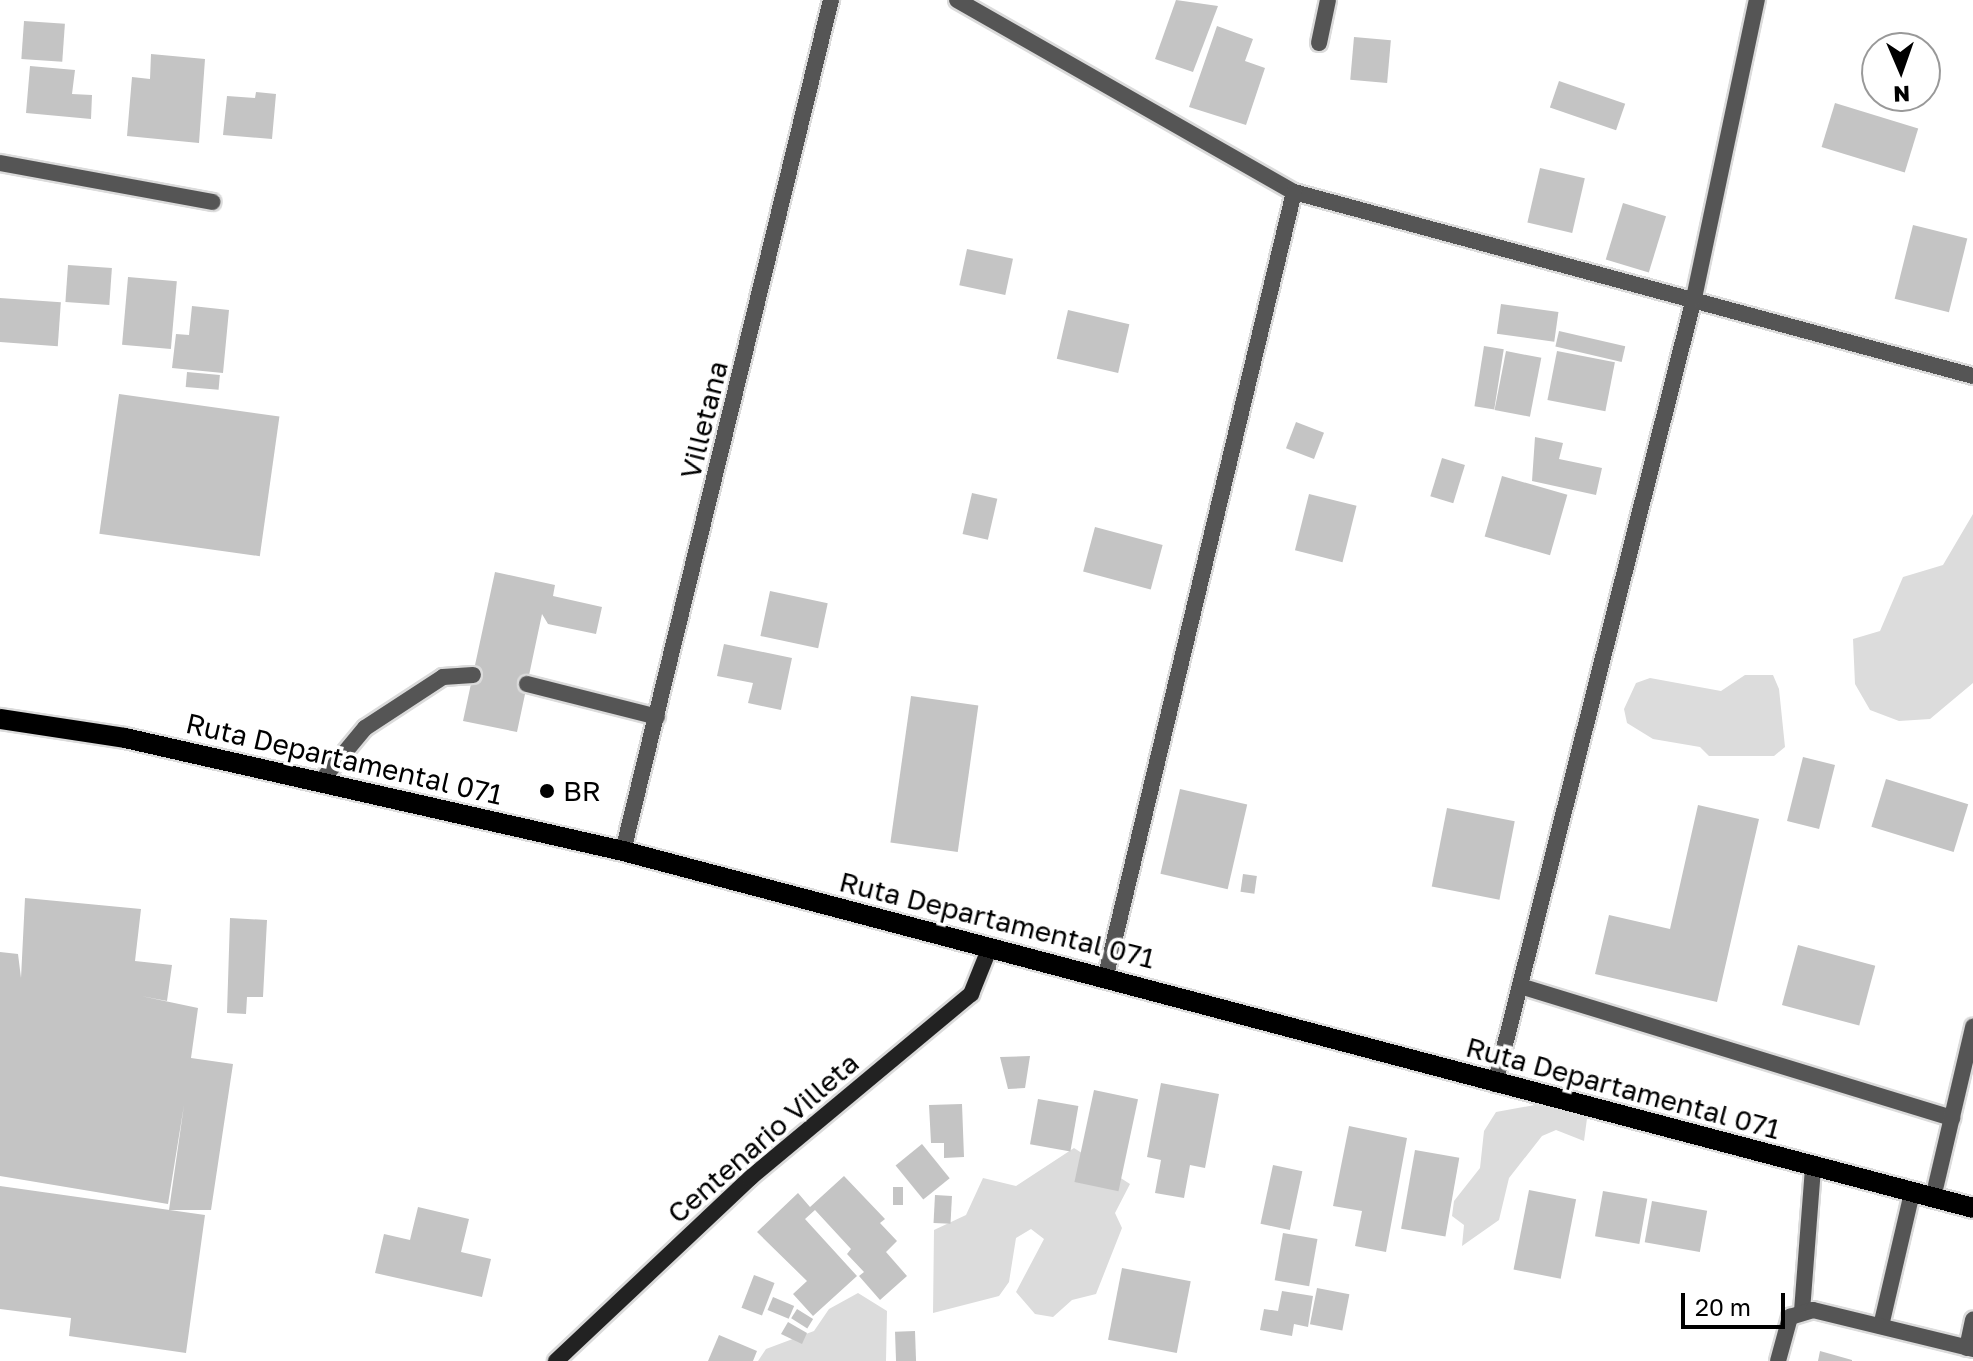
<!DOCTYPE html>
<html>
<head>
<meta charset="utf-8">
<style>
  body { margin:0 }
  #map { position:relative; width:1973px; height:1361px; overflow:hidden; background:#fff; font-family:"Golos Text",sans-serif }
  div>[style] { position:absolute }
  .green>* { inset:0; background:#dcdcdc }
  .building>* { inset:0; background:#c4c4c4; transform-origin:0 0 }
  .roads { filter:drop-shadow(2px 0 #dbdbdb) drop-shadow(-2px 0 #dbdbdb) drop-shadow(0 2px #dbdbdb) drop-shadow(0 -2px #dbdbdb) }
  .service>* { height:16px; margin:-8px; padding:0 8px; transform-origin:8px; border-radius:8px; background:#555 }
  .minor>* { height:16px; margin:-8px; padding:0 8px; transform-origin:8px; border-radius:8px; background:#555 }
  .secondary>* { height:16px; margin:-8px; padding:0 8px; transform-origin:8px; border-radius:8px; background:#222 }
  .primary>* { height:20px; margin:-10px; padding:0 10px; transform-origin:10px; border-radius:10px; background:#000 }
  .dots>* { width:22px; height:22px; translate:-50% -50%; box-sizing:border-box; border:4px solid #fff; border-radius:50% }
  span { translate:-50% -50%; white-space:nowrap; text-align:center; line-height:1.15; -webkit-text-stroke:7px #fff; paint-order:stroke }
  .street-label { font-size:28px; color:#000 }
  .poi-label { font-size:28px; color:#000 }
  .left { translate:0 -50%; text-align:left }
  .north { position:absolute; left:1861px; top:32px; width:80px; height:80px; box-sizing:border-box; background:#fff; border:2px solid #999; border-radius:50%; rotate:178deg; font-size:22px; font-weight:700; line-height:32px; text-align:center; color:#000 }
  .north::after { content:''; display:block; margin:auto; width:28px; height:36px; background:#000; clip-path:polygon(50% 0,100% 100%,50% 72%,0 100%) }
  .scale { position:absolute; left:1681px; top:1293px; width:104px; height:36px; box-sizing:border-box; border:4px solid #000; border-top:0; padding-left:10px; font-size:24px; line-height:28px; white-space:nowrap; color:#000; -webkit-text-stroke:6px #fff; paint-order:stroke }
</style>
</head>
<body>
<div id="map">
  <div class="green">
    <i style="clip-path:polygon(1973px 514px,1973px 683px,1930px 719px,1899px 721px,1870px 710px,1855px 684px,1853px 639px,1880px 631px,1903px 577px,1943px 565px)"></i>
    <i style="clip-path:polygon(1745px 675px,1773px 675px,1779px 689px,1785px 747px,1774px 756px,1709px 756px,1700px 747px,1653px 739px,1627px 723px,1624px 709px,1636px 683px,1650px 678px,1721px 691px)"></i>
    <i style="clip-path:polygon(1562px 1100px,1588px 1111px,1584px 1141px,1556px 1130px,1542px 1136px,1509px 1178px,1499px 1220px,1462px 1246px,1464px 1225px,1452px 1216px,1454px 1201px,1480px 1168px,1484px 1131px,1496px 1112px)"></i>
    <i style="clip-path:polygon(1074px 1148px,1130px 1184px,1115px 1213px,1122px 1228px,1096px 1294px,1072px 1300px,1053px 1317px,1035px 1314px,1016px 1292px,1044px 1239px,1031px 1229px,1016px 1238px,1009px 1282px,999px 1296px,933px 1313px,934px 1230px,966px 1215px,983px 1178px,1016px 1186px)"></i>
    <i style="clip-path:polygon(858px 1293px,887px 1311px,886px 1361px,758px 1361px,766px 1349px,814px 1331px,829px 1309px)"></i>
  </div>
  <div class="building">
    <i style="clip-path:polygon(1176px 0,1218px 6px,1193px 72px,1155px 59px)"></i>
    <i style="left:24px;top:21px;width:41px;height:38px;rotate:4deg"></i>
    <i style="clip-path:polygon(1217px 26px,1253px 39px,1245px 61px,1265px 68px,1246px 125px,1189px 107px)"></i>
    <i style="left:1354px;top:37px;width:37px;height:43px;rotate:5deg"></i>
    <i style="clip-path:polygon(151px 54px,205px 59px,199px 143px,127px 136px,132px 77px,150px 79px)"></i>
    <i style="clip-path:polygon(30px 66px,75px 70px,72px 94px,92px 95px,91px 119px,26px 113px)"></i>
    <i style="left:1559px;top:81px;width:70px;height:28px;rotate:19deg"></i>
    <i style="clip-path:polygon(256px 92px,276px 94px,272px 139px,223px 135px,227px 96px,255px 98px)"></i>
    <i style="left:1835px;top:103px;width:87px;height:46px;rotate:17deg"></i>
    <i style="left:1540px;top:168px;width:46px;height:56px;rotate:13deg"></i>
    <i style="left:1623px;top:203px;width:45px;height:59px;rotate:17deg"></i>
    <i style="left:1913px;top:225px;width:56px;height:76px;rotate:14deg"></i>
    <i style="left:967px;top:249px;width:47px;height:37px;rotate:12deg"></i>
    <i style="left:68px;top:265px;width:44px;height:37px;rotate:4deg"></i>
    <i style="left:128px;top:277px;width:49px;height:68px;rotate:5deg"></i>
    <i style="left:0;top:298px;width:61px;height:44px;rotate:4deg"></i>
    <i style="left:1501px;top:304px;width:58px;height:30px;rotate:8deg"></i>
    <i style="clip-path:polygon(192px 306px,229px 310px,223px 373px,172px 368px,176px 334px,189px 335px)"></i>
    <i style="left:1068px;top:310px;width:63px;height:50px;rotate:13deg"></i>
    <i style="left:1559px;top:331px;width:68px;height:16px;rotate:13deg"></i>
    <i style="left:1484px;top:346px;width:20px;height:61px;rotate:9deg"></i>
    <i style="left:1506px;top:351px;width:36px;height:60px;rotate:11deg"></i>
    <i style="left:1557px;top:351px;width:59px;height:50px;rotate:11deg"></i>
    <i style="left:187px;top:372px;width:33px;height:15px;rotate:5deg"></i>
    <i style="left:119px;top:394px;width:162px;height:141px;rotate:8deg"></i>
    <i style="left:1296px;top:422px;width:30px;height:28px;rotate:21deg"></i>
    <i style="clip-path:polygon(1535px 437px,1563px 443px,1559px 459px,1602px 468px,1596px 495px,1532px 481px)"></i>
    <i style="left:1442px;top:458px;width:24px;height:40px;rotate:17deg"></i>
    <i style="left:1502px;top:476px;width:68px;height:63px;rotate:16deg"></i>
    <i style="left:972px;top:493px;width:26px;height:42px;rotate:13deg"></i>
    <i style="left:1309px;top:494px;width:49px;height:58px;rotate:14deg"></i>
    <i style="left:1095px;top:527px;width:70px;height:46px;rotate:15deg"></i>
    <i style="clip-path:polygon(495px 572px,555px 585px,553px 596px,602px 607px,596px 634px,548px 624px,542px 614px,517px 732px,463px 721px)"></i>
    <i style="left:770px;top:591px;width:59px;height:46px;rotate:12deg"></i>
    <i style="clip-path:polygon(724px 644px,792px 658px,781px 710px,748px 703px,753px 683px,717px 676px)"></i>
    <i style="left:911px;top:696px;width:68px;height:148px;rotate:8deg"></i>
    <i style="left:1803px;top:757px;width:33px;height:66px;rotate:14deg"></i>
    <i style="left:1886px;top:779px;width:86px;height:50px;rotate:17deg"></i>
    <i style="left:1180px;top:789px;width:69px;height:87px;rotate:13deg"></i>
    <i style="clip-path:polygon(1698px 805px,1759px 819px,1717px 1002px,1595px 974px,1609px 915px,1670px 929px)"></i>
    <i style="left:1447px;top:808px;width:69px;height:80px;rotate:11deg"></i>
    <i style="left:1243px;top:874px;width:14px;height:18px;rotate:8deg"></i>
    <i style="clip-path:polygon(25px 898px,141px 909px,135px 961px,172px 965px,167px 1001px,141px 996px,198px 1008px,191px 1058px,233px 1064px,211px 1210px,169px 1210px,184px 1105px,168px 1204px,0 1176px,0 952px,18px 954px,21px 978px)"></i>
    <i style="clip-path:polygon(230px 918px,267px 920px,263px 997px,247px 997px,246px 1014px,227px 1013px)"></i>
    <i style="left:1798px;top:945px;width:80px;height:62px;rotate:15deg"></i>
    <i style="clip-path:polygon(1030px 1056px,1025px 1088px,1008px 1089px,1000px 1057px)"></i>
    <i style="clip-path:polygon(1161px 1083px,1219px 1094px,1205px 1168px,1190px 1165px,1184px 1198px,1155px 1193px,1161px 1160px,1147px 1157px)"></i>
    <i style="left:1094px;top:1090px;width:45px;height:94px;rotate:12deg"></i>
    <i style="left:1038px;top:1099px;width:41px;height:46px;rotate:10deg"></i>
    <i style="clip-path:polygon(962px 1104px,964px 1157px,944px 1158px,944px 1143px,931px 1143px,929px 1105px)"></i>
    <i style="clip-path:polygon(1349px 1126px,1407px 1138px,1386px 1252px,1355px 1246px,1362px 1211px,1333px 1206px)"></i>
    <i style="left:922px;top:1144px;width:44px;height:34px;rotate:51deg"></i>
    <i style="left:1415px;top:1150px;width:45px;height:80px;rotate:10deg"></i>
    <i style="left:1273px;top:1165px;width:30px;height:60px;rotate:12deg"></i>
    <i style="clip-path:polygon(844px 1176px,885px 1219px,880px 1223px,897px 1241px,886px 1252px,907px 1276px,880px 1300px,859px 1276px,864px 1272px,847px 1254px,851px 1249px,815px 1210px,805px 1219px,857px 1276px,813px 1316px,793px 1294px,807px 1281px,757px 1232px,798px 1193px,810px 1207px)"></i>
    <i style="clip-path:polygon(0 1186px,205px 1215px,186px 1353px,69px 1336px,71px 1318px,0 1309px)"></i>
    <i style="left:893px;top:1187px;width:10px;height:18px"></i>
    <i style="left:1529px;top:1190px;width:48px;height:81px;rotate:11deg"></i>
    <i style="left:1603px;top:1191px;width:45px;height:46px;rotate:10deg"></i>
    <i style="left:935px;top:1195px;width:17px;height:28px;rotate:3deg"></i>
    <i style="left:1652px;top:1201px;width:56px;height:42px;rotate:10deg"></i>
    <i style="clip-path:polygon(418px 1207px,469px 1219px,461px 1252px,491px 1259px,482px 1297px,375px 1273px,384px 1234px,410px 1240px)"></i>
    <i style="left:1283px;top:1233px;width:35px;height:48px;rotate:10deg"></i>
    <i style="left:1122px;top:1268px;width:70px;height:73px;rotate:11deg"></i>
    <i style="left:754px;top:1275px;width:22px;height:35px;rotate:21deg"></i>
    <i style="left:1317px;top:1288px;width:33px;height:37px;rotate:11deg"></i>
    <i style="clip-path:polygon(1282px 1291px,1313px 1296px,1308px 1327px,1294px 1324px,1292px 1336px,1260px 1330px,1264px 1309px,1278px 1311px)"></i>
    <i style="left:773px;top:1297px;width:23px;height:14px;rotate:23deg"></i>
    <i style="left:797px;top:1309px;width:19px;height:11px;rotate:32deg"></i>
    <i style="clip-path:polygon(788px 1322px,807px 1333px,802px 1344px,781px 1334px)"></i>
    <i style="left:915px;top:1331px;width:30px;height:20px;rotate:88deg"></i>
    <i style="clip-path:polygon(719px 1335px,757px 1351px,753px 1361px,708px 1361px)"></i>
    <i style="clip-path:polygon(1820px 1351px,1852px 1360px,1852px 1361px,1818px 1361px)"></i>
  </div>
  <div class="roads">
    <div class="service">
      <i style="left:1319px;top:43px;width:44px;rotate:-78.2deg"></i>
      <i style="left:527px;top:684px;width:134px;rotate:14.2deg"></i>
      <i style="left:321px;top:781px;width:69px;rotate:-50.3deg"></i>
      <i style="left:365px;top:728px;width:93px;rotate:-33.2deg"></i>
      <i style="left:443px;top:677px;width:30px;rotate:-4deg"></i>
      <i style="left:1520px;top:986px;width:452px;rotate:17deg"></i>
      <i style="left:1802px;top:1311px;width:144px;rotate:-85.6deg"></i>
      <i style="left:1881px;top:1326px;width:137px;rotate:-76.9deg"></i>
      <i style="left:1967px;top:1348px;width:29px;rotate:-78deg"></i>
      <i style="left:1778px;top:1361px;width:46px;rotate:-74.7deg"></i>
      <i style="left:1790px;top:1317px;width:24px;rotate:-17deg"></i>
      <i style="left:1813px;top:1310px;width:165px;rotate:13.7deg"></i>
    </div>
    <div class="minor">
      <i style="left:957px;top:0;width:388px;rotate:29.7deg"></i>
      <i style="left:1294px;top:192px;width:703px;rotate:15.16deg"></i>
      <i style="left:0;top:163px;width:216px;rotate:10.4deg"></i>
      <i style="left:623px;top:851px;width:876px;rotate:-76.27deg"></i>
      <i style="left:1106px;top:975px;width:805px;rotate:-76.5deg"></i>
      <i style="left:1495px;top:1084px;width:811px;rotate:-75.79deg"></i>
      <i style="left:1694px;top:298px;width:305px;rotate:-78.1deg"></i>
      <i style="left:1933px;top:1198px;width:176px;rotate:-76.8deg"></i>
    </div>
    <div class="secondary">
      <i style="left:556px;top:1361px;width:267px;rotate:-43.3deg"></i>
      <i style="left:750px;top:1178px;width:288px;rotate:-39.8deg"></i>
      <i style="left:971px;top:994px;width:51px;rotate:-68deg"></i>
    </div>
    <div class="primary">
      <i style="left:0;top:719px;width:126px;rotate:8.6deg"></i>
      <i style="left:125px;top:738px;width:511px;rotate:12.78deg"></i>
      <i style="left:623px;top:851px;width:1396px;rotate:14.81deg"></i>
    </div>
  </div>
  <div class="dots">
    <i style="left:547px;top:791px;background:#000"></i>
  </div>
  <div class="street-label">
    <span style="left:704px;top:420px;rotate:-76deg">Villetana</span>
    <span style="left:344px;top:759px;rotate:13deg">Ruta Departamental 071</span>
    <span style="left:997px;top:920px;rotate:14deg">Ruta Departamental 071</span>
    <span style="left:1623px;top:1088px;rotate:15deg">Ruta Departamental 071</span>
    <span style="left:763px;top:1138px;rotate:-41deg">Centenario Villeta</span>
  </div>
  <div class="poi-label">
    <span class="left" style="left:563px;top:791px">BR</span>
  </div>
  <div class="north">N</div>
  <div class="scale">20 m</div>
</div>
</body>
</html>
